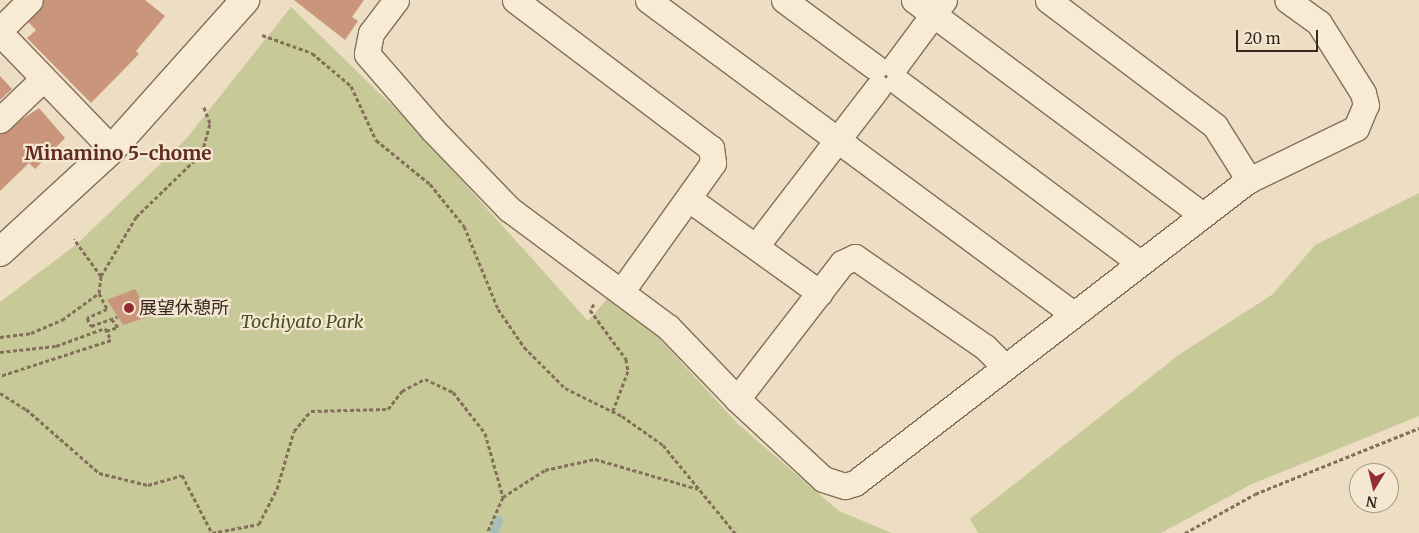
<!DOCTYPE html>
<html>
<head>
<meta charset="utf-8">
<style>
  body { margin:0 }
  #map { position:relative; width:1419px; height:533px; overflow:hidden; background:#ecddc3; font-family:Merriweather,"Noto Sans JP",serif }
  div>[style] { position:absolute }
  .green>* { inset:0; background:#c7ca98 }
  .stream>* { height:9px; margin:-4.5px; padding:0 4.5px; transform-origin:4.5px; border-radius:4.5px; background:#a5bfb6 }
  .building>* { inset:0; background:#c9967b }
  .path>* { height:3px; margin-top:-1.5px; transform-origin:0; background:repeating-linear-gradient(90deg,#856f5b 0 4px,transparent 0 6.5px) }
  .roads { filter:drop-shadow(1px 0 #856f5b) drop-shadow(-1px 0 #856f5b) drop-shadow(0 1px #856f5b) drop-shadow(0 -1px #856f5b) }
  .street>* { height:25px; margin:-12.5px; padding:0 12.5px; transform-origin:12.5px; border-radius:12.5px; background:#f7ebd6 }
  .secondary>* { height:28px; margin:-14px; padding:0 14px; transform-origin:14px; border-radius:14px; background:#f7ebd6 }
  .dots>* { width:14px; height:14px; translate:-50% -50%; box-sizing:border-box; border:2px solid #f4e8d2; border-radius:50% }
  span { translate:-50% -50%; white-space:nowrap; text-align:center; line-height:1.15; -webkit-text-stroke:4.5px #f4e8d2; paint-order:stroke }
  .poi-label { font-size:18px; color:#36281e }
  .left { translate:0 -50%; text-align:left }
  .park-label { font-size:18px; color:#495226; font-style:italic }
  .neighbourhood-label { font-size:19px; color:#61291f; font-weight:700 }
  .north { position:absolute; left:1349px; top:463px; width:50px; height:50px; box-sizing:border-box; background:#f4e8d2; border:1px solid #a89b8a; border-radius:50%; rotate:189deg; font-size:14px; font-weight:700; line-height:20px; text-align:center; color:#36281e }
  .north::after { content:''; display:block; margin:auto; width:18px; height:22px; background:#922d34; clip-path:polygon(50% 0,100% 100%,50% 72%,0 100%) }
  .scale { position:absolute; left:1236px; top:30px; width:82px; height:22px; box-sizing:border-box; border:2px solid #36281e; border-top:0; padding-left:6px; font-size:15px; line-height:18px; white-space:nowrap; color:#36281e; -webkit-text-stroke:4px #f4e8d2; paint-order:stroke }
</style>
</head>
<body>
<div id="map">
  <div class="green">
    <i style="clip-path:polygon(291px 7px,411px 124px,588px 321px,607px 299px,657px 336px,738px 424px,839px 511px,892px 533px,0 533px,0 302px,77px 244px,186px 139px)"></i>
    <i style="clip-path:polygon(1419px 193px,1419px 416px,1252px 484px,1161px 533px,978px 533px,970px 519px,1180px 354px,1273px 294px,1315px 245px)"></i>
  </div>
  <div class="stream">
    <i style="left:493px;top:533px;width:14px;rotate:-69deg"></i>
  </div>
  <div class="building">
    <i style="clip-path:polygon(44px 0,145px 0,165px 16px,136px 51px,139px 54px,91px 103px,27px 38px,36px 30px,28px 22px)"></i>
    <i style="clip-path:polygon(294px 0,364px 0,352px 17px,358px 21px,345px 40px)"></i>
    <i style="clip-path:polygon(0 76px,12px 89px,0 100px)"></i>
    <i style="clip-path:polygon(39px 108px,65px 138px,35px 169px,29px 163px,0 191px,0 134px)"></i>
    <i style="clip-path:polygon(135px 289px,151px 316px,123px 325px,107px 300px)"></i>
  </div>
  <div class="path">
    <i style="left:262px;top:35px;width:53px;rotate:19.8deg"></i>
    <i style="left:312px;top:53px;width:51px;rotate:40.2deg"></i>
    <i style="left:351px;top:86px;width:60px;rotate:65.2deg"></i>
    <i style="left:376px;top:140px;width:70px;rotate:39.2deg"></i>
    <i style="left:430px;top:184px;width:54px;rotate:51deg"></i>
    <i style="left:464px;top:226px;width:90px;rotate:67.7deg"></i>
    <i style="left:498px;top:309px;width:46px;rotate:55.6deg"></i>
    <i style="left:524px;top:347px;width:58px;rotate:45deg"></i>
    <i style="left:565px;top:388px;width:64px;rotate:26.2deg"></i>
    <i style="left:622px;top:416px;width:50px;rotate:35.3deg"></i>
    <i style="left:663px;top:445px;width:114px;rotate:50.7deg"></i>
    <i style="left:101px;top:276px;width:69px;rotate:-59.3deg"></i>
    <i style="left:136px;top:217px;width:92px;rotate:-44.1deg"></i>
    <i style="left:202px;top:153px;width:31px;rotate:-75deg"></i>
    <i style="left:210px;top:123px;width:19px;rotate:-111deg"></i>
    <i style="left:99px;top:293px;width:18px;rotate:63deg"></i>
    <i style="left:107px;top:309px;width:22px;rotate:156deg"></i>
    <i style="left:87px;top:318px;width:9px;rotate:63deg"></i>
    <i style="left:91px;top:326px;width:28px;rotate:-19deg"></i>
    <i style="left:594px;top:304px;width:7px;rotate:124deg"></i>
    <i style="left:590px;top:310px;width:61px;rotate:53.7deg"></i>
    <i style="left:626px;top:359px;width:12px;rotate:81deg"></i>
    <i style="left:628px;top:371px;width:45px;rotate:110.9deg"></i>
    <i style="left:106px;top:331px;width:13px;rotate:-18deg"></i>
    <i style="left:118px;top:327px;width:11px;rotate:-128deg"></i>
    <i style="left:0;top:337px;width:31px;rotate:-7deg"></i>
    <i style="left:31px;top:333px;width:34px;rotate:-23deg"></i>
    <i style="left:62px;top:320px;width:46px;rotate:-36.1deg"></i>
    <i style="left:99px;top:293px;width:17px;rotate:-83deg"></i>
    <i style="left:101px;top:276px;width:46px;rotate:-126.1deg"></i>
    <i style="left:0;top:352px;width:56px;rotate:-6.1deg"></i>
    <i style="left:56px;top:346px;width:52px;rotate:-20.2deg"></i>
    <i style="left:105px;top:328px;width:13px;rotate:63deg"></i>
    <i style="left:111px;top:340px;width:117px;rotate:162deg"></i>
    <i style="left:0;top:393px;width:31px;rotate:32deg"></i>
    <i style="left:26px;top:409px;width:97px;rotate:41.2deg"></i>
    <i style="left:99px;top:473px;width:50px;rotate:13.8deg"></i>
    <i style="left:148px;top:485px;width:35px;rotate:-16deg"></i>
    <i style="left:182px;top:475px;width:65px;rotate:62.7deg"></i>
    <i style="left:212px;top:533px;width:48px;rotate:-10.8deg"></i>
    <i style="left:259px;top:524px;width:39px;rotate:-63deg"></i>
    <i style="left:277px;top:489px;width:60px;rotate:-73.7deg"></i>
    <i style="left:294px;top:431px;width:26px;rotate:-50deg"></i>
    <i style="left:311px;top:411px;width:77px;rotate:-1.5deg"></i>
    <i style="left:388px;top:409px;width:23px;rotate:-52deg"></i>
    <i style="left:402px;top:391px;width:26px;rotate:-28deg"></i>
    <i style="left:425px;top:379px;width:31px;rotate:25deg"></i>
    <i style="left:453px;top:392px;width:52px;rotate:52deg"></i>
    <i style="left:485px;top:433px;width:66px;rotate:74.3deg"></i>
    <i style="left:503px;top:497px;width:39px;rotate:114deg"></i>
    <i style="left:503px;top:497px;width:50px;rotate:-32.7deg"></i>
    <i style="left:545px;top:470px;width:51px;rotate:-12.4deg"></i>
    <i style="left:595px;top:459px;width:107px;rotate:16.2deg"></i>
    <i style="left:1185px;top:533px;width:80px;rotate:-29.1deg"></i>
    <i style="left:1255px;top:494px;width:177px;rotate:-21.9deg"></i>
  </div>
  <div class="roads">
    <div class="street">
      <i style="left:396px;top:0;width:41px;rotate:127.1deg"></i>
      <i style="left:371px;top:33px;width:21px;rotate:101deg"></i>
      <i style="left:367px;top:54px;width:101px;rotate:49deg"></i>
      <i style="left:433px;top:130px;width:110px;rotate:46.1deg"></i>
      <i style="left:509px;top:209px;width:198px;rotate:36.6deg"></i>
      <i style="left:668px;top:327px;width:100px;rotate:46.2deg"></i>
      <i style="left:737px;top:399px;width:117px;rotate:42.9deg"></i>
      <i style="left:823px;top:479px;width:23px;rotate:18deg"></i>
      <i style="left:845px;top:486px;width:10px;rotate:-17deg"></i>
      <i style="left:855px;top:483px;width:497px;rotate:-37.6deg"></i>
      <i style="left:1249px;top:180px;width:119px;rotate:-25.9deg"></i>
      <i style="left:1356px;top:128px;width:25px;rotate:-67deg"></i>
      <i style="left:1366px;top:105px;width:12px;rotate:-104deg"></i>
      <i style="left:1363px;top:93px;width:83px;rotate:-122.2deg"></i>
      <i style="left:1319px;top:23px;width:39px;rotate:-144deg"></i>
      <i style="left:515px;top:0;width:246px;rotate:37.1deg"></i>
      <i style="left:711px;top:148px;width:15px;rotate:82deg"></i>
      <i style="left:713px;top:163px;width:158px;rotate:125.5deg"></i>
      <i style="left:648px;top:0;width:527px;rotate:36.44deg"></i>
      <i style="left:784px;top:0;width:113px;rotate:36.4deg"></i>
      <i style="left:914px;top:0;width:359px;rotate:36.7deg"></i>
      <i style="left:1048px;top:0;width:209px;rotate:37deg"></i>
      <i style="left:1215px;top:126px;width:64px;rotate:57.8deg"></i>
      <i style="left:0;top:30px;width:42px;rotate:-45deg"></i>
      <i style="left:0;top:33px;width:161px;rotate:46deg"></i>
      <i style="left:895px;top:66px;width:82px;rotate:-53.4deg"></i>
      <i style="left:898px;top:82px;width:301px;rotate:36.8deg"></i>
      <i style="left:0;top:120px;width:59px;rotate:-43.6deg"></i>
      <i style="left:689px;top:199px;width:161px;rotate:35.7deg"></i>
      <i style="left:756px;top:246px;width:200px;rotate:-52.5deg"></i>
      <i style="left:737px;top:399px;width:172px;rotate:-52.3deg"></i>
      <i style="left:842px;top:263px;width:14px;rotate:-25deg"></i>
      <i style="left:855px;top:257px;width:158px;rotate:34.7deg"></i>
      <i style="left:985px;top:347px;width:27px;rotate:45deg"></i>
    </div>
    <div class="secondary">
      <i style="left:0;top:252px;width:152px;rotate:-42.6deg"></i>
      <i style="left:112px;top:149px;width:200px;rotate:-48.2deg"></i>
    </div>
  </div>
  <div class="dots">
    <i style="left:129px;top:308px;background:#922d34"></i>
  </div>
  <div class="poi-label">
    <span class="left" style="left:139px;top:308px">展望休憩所</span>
  </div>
  <div class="park-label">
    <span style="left:302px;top:322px">Tochiyato Park</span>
  </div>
  <div class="neighbourhood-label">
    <span style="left:118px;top:154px">Minamino 5-chome</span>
  </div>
  <div class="north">N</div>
  <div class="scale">20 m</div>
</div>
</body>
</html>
